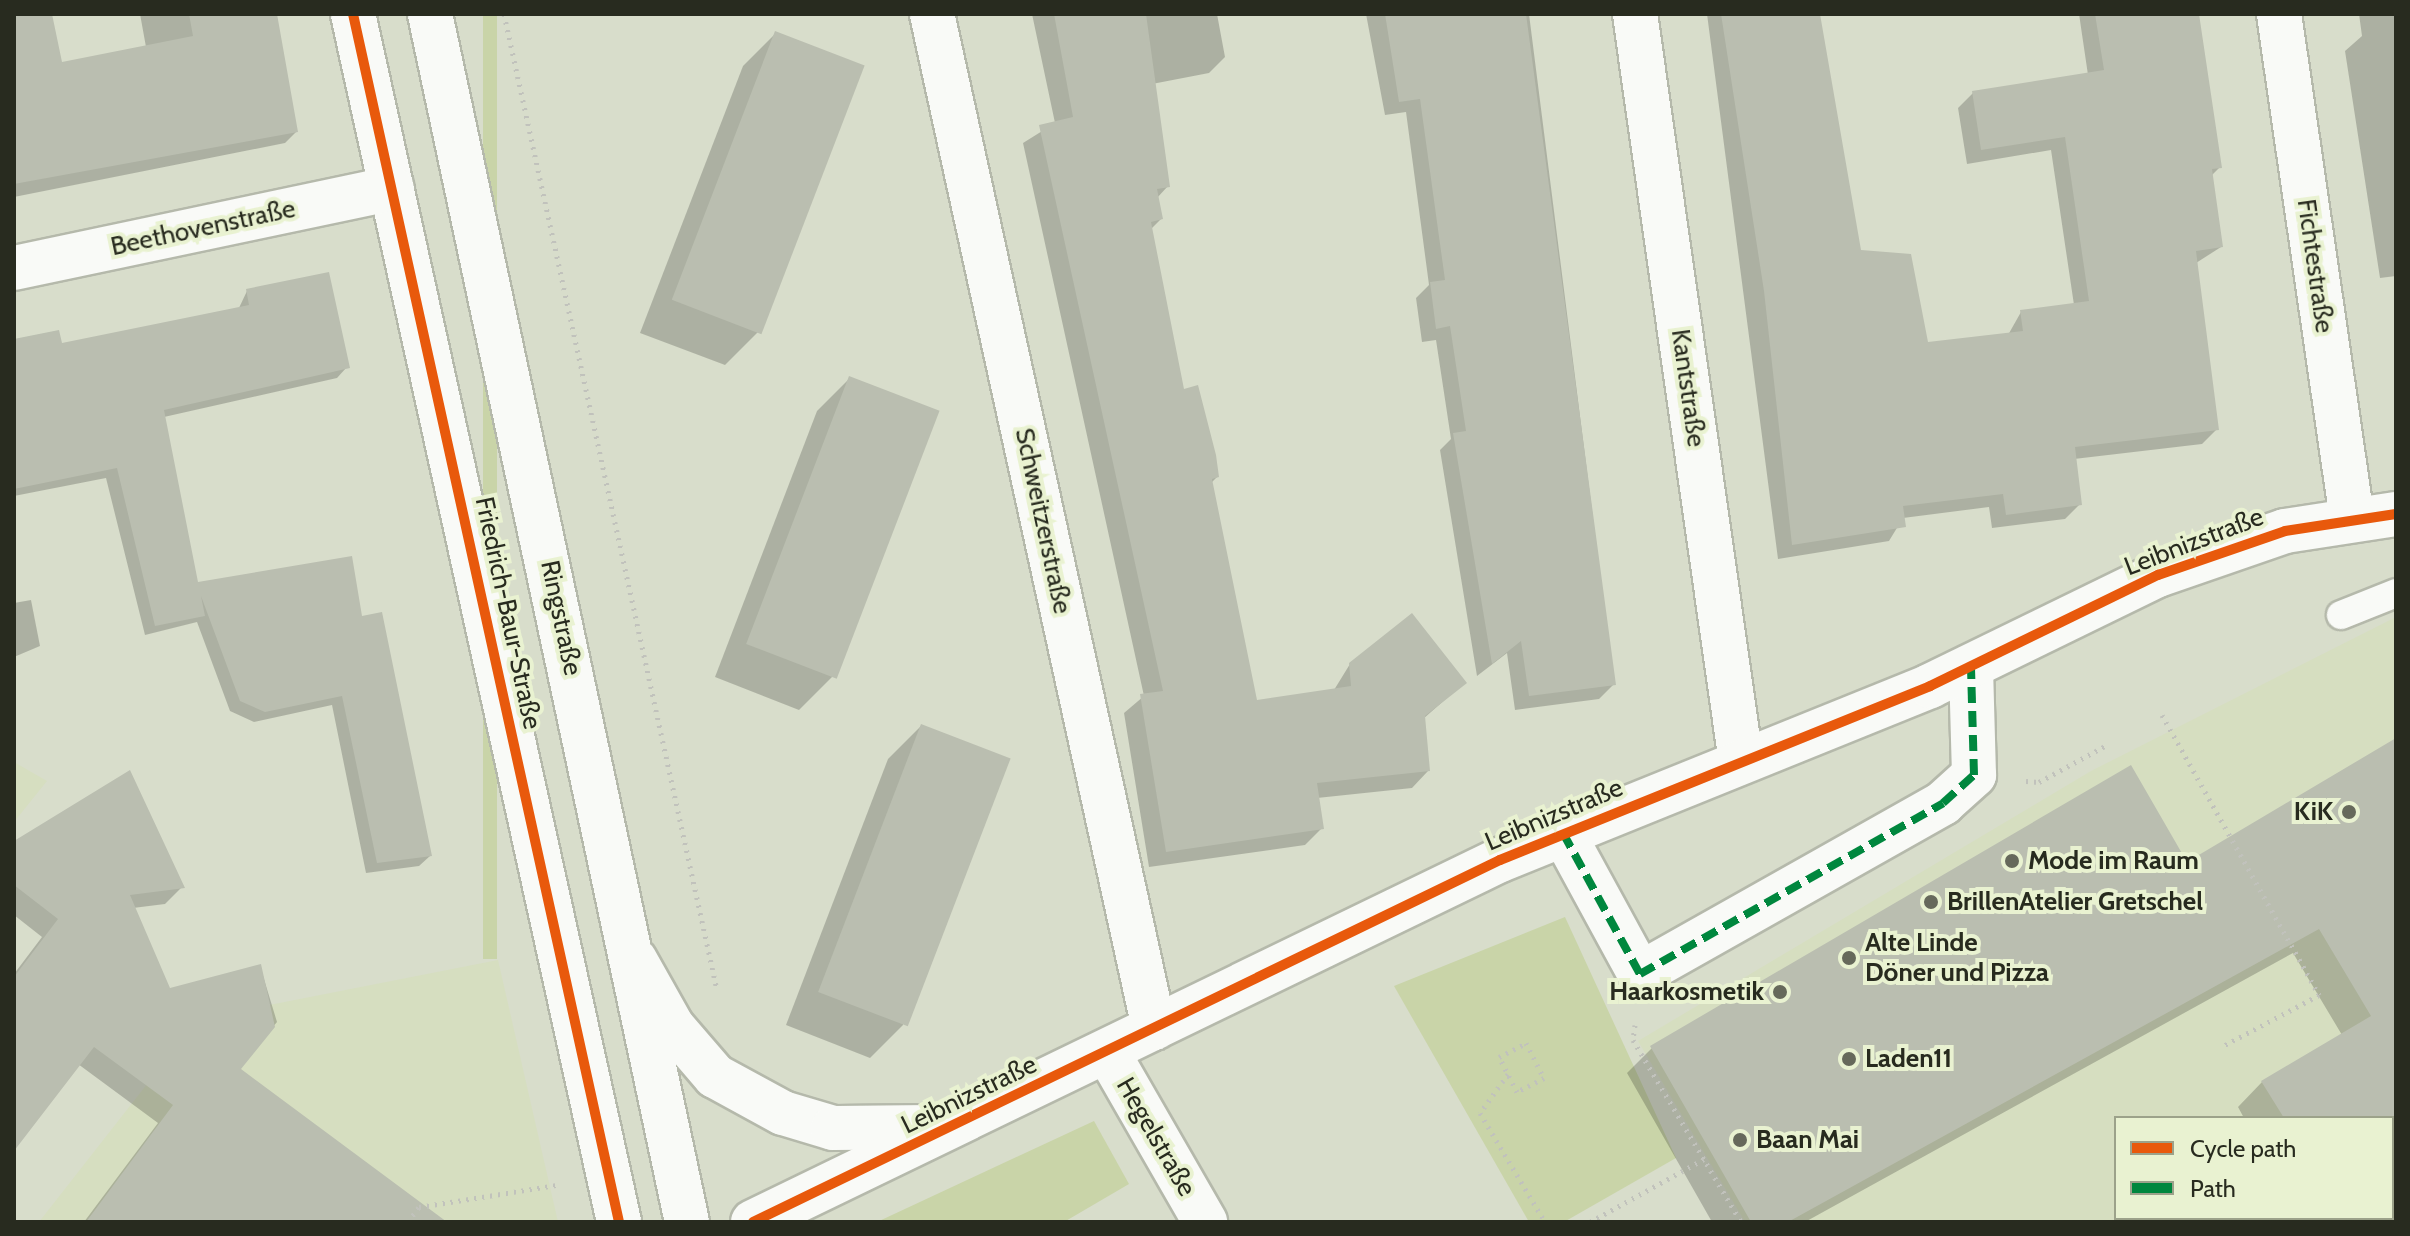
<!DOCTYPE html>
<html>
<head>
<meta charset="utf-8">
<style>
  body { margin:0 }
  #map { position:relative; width:2410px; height:1236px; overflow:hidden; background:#d8ddcb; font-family:Cabin,sans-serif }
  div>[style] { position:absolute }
  .built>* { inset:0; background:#d6dec0 }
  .green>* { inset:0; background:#c9d4a8; transform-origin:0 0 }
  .shadow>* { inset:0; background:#0003 }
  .building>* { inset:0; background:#babeb0; transform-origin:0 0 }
  .path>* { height:5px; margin-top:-2.5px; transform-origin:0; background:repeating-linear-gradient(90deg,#c1c2bc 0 2px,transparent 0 8px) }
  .roads { filter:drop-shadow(2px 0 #b5b9ab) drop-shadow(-2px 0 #b5b9ab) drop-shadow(0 2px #b5b9ab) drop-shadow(0 -2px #b5b9ab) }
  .lane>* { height:28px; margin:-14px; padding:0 14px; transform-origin:14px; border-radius:14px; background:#f9faf7 }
  .street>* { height:44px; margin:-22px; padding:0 22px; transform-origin:22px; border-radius:22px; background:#f9faf7 }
  .secondary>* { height:44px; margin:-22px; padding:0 22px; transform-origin:22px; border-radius:22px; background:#f9faf7 }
  .quiet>* { height:8px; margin-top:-4px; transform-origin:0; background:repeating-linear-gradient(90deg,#00873e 0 16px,transparent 0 24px) }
  .cycleway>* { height:10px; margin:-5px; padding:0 5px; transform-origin:5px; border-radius:5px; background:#e8590c }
  .dots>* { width:22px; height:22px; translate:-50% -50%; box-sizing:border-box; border:4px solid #e9f2d1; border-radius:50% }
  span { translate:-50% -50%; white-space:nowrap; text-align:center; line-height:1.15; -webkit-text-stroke:8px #e9f2d1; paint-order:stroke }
  .street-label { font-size:26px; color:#282b1f }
  .poi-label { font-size:26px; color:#282b1f; font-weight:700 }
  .right { translate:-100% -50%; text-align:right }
  .left { translate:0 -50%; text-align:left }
  .frame { position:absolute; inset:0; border:16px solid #282b1f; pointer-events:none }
  .legend { position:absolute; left:2114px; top:1116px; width:280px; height:104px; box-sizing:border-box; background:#e9f2d1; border:2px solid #9ca28a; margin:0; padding:10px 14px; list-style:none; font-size:24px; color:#282b1f }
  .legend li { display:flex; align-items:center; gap:16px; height:40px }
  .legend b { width:40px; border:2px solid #9ca28a }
</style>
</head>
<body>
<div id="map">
  <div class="built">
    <i style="clip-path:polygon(evenodd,2396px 617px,2396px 1222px,1745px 1222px,1638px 1041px,2091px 771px,2396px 617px,2116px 1118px,2392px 1118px,2392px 1218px,2116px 1218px,2116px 1118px)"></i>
    <i style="clip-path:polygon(14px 762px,47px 781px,14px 822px)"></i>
    <i style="clip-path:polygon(498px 960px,558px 1222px,39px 1222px,198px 1019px)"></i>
  </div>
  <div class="green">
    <i style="left:483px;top:14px;width:14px;height:945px"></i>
    <i style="clip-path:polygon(1565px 917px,1676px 1158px,1564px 1222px,1529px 1222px,1394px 986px)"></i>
    <i style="clip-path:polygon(1094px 1121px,1129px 1184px,1064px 1222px,877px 1222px)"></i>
  </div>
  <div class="shadow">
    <i style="clip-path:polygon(14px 14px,50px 14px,60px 64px,146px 47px,140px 14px,273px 14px,296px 132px,285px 143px,14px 197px)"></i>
    <i style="clip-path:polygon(1032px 14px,1217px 14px,1225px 57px,1209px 73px,1152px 84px,1168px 186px,1157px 198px,1161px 219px,1151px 229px,1182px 391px,1217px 477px,1211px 483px,1255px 703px,1334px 690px,1350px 664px,1464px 683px,1423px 719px,1428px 771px,1412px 788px,1317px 798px,1322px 828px,1305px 845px,1149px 867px,1124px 713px,1144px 696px,1023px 143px,1055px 123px)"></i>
    <i style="clip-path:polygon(1366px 14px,1529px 14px,1614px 684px,1599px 699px,1515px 710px,1507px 653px,1477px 676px,1440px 450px,1451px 439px,1436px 340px,1422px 342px,1416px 298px,1429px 285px,1406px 112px,1385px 115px)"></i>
    <i style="clip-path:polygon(1707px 14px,1819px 14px,1860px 252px,1926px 345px,2008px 335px,2021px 312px,2074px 305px,2051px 150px,1967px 164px,1958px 108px,1973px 93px,2088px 75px,2079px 14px,2197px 14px,2220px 167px,2211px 176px,2221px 247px,2196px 263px,2217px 429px,2202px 444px,2074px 459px,2080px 504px,2065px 519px,1992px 528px,1989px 507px,1903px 518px,1889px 541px,1778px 559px)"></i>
    <i style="clip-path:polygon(2359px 14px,2396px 14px,2396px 276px,2380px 278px,2345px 51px,2362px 36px)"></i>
    <i style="clip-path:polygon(776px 33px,861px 67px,758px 332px,725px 365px,640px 333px,743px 66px)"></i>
    <i style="clip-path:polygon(247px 291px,347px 367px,337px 378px,164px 417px,197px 585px,361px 618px,430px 856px,419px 866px,366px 873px,332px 705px,254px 722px,230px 711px,197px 622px,145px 635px,106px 478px,14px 496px,14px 341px,60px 346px,238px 310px)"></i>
    <i style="clip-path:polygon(850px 378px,832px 677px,799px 710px,715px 677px,817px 411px)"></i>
    <i style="clip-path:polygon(31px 600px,40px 646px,14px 657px,14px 603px)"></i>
    <i style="clip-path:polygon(921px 726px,903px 1025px,870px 1058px,786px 1025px,888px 759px)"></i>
    <i style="clip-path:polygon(2396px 740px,2396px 1222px,2304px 1218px,2392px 1218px,2392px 1118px,2244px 1118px,2238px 1107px,2262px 1082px,2342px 1035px,2293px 953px,1805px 1222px,1712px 1222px,1627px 1073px,1652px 1048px,2186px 864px)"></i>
    <i style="clip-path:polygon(14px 843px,182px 887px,165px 904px,133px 908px,169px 991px,260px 966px,277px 1022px,238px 1069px,444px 1222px,84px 1222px,158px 1123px,78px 1064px,14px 1148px,14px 974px,42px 937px,14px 915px)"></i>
  </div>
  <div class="building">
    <i style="clip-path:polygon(14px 14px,52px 14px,62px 62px,193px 36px,189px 14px,277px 14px,298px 132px,14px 184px)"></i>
    <i style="clip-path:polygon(1054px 14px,1146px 14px,1170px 187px,1157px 189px,1163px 219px,1151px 222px,1184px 389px,1198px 385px,1216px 455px,1219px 477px,1212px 479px,1257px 700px,1351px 686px,1349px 663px,1412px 613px,1467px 683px,1425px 716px,1430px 771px,1317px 783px,1324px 829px,1166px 852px,1140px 694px,1163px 691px,1039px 125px,1073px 117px)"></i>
    <i style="clip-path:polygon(1385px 14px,1526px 14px,1616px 685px,1529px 696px,1521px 641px,1492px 664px,1453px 433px,1466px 431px,1450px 326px,1436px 329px,1430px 282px,1445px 280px,1420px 99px,1399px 102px)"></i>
    <i style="clip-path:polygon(1721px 14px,1820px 14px,1861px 250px,1911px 254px,1928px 342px,2023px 331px,2020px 310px,2089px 301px,2065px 137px,1981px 150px,1972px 91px,2104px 70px,2095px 14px,2199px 14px,2222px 168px,2212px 169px,2223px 247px,2196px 251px,2219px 430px,2075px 447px,2082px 505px,2006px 515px,2003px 494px,1903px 506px,1906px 527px,1792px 545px,1764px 291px)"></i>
    <i style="left:775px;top:31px;width:96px;height:288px;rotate:21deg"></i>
    <i style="clip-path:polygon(329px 272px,350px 368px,164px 410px,198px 582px,352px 556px,362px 616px,382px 612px,432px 856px,377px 863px,342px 696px,265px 712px,240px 701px,201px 596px,205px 616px,155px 626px,117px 468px,14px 489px,14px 339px,59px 330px,62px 343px,249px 305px,246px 289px)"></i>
    <i style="left:849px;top:376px;width:97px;height:287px;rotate:21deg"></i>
    <i style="left:921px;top:724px;width:96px;height:287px;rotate:21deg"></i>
    <i style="clip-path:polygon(2396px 738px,2396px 1118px,2284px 1118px,2261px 1081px,2371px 1016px,2319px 929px,1788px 1222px,1751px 1222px,1650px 1046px,2131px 765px,2187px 862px)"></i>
    <i style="clip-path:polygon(130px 770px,185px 888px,130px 895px,170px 988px,261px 964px,275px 1027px,241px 1069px,447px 1222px,86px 1222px,173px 1105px,94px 1047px,14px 1151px,14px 977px,58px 919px,14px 885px,14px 841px)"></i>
  </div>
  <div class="path">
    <i style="left:504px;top:14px;width:999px;rotate:77.69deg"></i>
    <i style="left:2162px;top:715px;width:321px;rotate:60.7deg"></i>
    <i style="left:2319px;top:995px;width:111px;rotate:152deg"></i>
    <i style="left:2026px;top:781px;width:13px;rotate:4deg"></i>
    <i style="left:2039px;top:782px;width:77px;rotate:-28.6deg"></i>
    <i style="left:1635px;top:1025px;width:15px;rotate:98deg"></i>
    <i style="left:1633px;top:1040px;width:212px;rotate:59.3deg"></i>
    <i style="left:1526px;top:1043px;width:39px;rotate:63deg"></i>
    <i style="left:1544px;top:1078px;width:30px;rotate:153deg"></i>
    <i style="left:1517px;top:1092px;width:39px;rotate:-117deg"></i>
    <i style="left:1499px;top:1057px;width:30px;rotate:-27deg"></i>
    <i style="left:1508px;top:1074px;width:48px;rotate:125.7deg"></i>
    <i style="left:1480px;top:1113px;width:127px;rotate:59.2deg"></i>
    <i style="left:408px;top:1222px;width:19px;rotate:-54deg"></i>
    <i style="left:419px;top:1207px;width:140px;rotate:-9.1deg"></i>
    <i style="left:1590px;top:1222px;width:130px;rotate:-28.9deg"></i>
  </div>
  <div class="roads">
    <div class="lane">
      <i style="left:2341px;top:615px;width:59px;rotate:-21.8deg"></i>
    </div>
    <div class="street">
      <i style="left:353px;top:14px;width:1237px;rotate:77.58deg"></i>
      <i style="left:932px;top:14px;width:1038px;rotate:77.65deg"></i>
      <i style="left:1635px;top:14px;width:755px;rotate:81.93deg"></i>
      <i style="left:2279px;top:14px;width:510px;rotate:81.77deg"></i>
      <i style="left:14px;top:268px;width:386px;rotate:-11.9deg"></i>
      <i style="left:1563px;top:833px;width:161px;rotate:61.4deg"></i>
      <i style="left:1640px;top:974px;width:348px;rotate:-29.4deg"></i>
      <i style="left:1943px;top:803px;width:42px;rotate:-42.1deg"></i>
      <i style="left:1974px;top:775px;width:107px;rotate:-91.6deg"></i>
      <i style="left:635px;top:960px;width:76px;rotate:60.7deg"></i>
      <i style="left:672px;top:1026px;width:66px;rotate:49.3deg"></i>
      <i style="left:715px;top:1076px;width:77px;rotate:28.6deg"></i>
      <i style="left:783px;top:1113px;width:52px;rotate:16.7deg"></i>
      <i style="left:833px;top:1128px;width:100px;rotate:-0.6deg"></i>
      <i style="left:1108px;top:1053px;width:195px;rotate:60.1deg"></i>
      <i style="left:753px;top:1222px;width:830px;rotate:-25.86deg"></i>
      <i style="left:1500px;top:860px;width:464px;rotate:-22deg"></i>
      <i style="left:1930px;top:686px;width:254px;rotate:-26deg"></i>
      <i style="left:2158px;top:575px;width:134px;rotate:-19.1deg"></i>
      <i style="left:2285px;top:531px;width:112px;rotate:-8.7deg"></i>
    </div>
    <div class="secondary">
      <i style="left:430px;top:14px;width:1235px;rotate:77.99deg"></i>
    </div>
  </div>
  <div class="quiet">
    <i style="left:1563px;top:833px;width:161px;rotate:61.4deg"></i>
    <i style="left:1640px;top:974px;width:348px;rotate:-29.4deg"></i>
    <i style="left:1943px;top:803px;width:42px;rotate:-42.1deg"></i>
    <i style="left:1974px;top:775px;width:107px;rotate:-91.6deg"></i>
  </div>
  <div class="cycleway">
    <i style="left:353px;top:14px;width:1237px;rotate:77.58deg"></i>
    <i style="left:753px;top:1222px;width:830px;rotate:-25.86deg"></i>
    <i style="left:1500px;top:860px;width:464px;rotate:-22deg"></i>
    <i style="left:1930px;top:686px;width:254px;rotate:-26deg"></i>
    <i style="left:2158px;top:575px;width:134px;rotate:-19.1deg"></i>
    <i style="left:2285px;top:531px;width:112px;rotate:-8.7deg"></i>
  </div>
  <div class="dots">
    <i style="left:2349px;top:812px;background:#66695b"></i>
    <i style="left:2012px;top:861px;background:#66695b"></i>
    <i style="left:1931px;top:902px;background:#66695b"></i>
    <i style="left:1849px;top:958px;background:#66695b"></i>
    <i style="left:1780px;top:992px;background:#66695b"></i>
    <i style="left:1849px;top:1059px;background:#66695b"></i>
    <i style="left:1740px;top:1140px;background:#66695b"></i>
  </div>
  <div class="street-label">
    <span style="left:203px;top:228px;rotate:-12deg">Beethovenstraße</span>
    <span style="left:2315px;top:266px;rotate:82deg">Fichtestraße</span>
    <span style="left:1688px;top:388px;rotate:82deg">Kantstraße</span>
    <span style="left:1043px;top:521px;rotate:78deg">Schweitzerstraße</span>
    <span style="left:2194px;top:542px;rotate:-21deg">Leibnizstraße</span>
    <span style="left:508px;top:613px;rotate:78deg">Friedrich-Baur-Straße</span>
    <span style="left:561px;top:618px;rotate:78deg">Ringstraße</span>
    <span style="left:1554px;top:815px;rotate:-23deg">Leibnizstraße</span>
    <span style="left:969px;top:1095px;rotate:-26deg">Leibnizstraße</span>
    <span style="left:1156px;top:1137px;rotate:60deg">Hegelstraße</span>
  </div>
  <div class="poi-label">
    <span class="right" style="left:2333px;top:812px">KiK</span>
    <span class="left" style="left:2028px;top:861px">Mode im Raum</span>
    <span class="left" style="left:1947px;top:902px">BrillenAtelier Gretschel</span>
    <span class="left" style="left:1865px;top:958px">Alte Linde<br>Döner und Pizza</span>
    <span class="right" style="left:1764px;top:992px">Haarkosmetik</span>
    <span class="left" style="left:1865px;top:1059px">Laden11</span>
    <span class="left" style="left:1756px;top:1140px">Baan Mai</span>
  </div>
  <div class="frame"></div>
  <ul class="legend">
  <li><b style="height:10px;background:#e8590c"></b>Cycle path</li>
  <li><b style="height:10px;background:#00873e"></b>Path</li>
  </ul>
</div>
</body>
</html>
